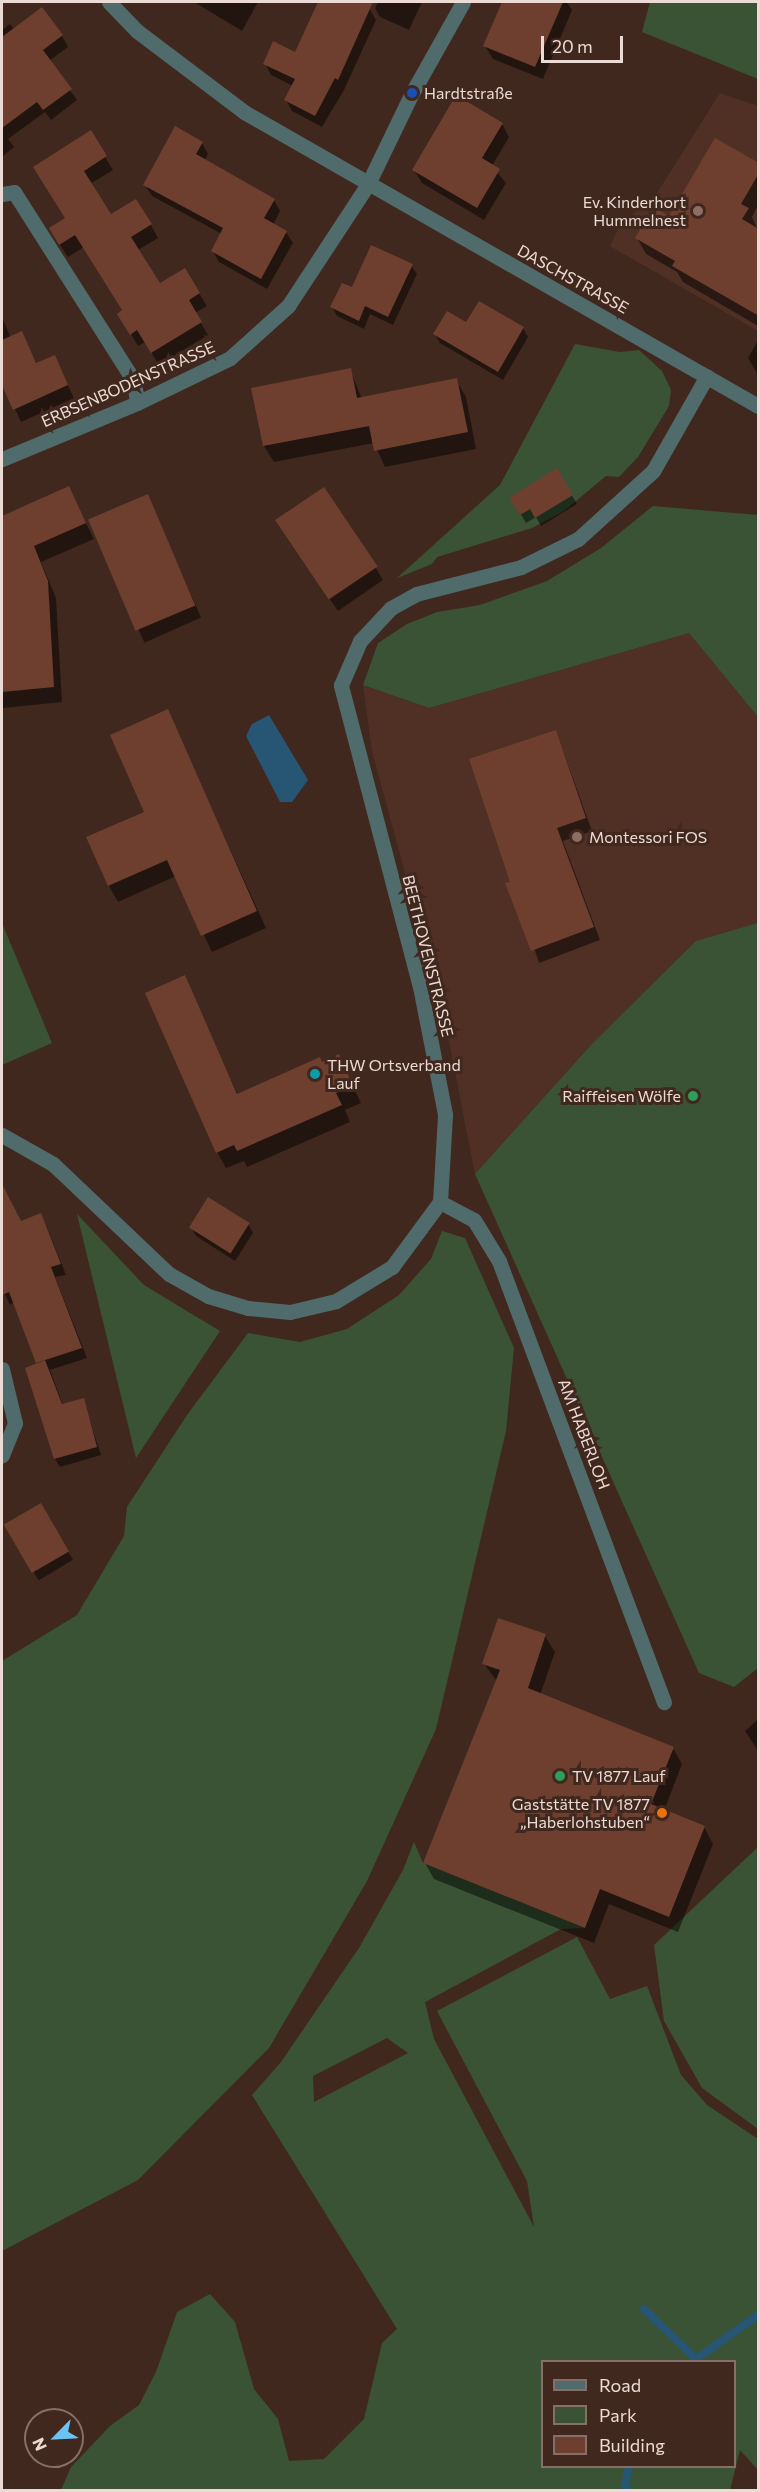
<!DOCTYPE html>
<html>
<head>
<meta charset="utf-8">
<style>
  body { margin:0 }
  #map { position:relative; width:760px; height:2492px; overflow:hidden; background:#41281e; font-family:Commissioner,sans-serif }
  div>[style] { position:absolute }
  .built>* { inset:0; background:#503024 }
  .green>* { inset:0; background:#395334 }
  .water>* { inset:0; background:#265673 }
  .shadow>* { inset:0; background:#0007; transform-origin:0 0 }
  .stream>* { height:8px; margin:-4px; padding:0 4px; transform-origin:4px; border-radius:4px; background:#265673 }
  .building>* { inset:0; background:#6e3f2e; transform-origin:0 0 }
  .minor>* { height:15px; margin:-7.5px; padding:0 7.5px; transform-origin:7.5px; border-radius:7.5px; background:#506b6b }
  .dots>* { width:16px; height:16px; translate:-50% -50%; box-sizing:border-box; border:3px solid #41281e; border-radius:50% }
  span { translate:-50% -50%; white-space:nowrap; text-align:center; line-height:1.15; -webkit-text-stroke:6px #41281e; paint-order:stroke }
  .poi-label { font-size:16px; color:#ecdad4 }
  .left { translate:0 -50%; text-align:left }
  .right { translate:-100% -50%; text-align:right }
  .street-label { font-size:16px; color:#ecdad4 }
  .frame { position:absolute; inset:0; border:3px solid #ecdad4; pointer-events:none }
  .legend { position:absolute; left:541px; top:2360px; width:195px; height:108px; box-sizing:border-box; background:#41281e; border:2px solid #856f67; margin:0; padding:8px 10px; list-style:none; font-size:18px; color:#ecdad4 }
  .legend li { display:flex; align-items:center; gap:12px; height:30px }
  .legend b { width:30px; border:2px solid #856f67 }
  .north { position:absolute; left:24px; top:2408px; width:60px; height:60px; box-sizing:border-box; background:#41281e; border:2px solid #856f67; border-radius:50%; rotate:246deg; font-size:16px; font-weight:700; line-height:24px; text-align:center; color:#ecdad4 }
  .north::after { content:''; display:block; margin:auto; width:21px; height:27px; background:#6bc3f2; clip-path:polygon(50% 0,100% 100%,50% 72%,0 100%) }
  .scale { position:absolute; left:541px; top:36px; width:82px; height:27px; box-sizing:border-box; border:3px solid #ecdad4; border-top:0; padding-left:8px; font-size:18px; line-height:21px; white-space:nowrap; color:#ecdad4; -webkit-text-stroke:4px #41281e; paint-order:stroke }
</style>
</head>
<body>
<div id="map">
  <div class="built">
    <i style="clip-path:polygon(720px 93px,758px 106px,758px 331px,610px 246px,621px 223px,654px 198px)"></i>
    <i style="clip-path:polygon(689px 633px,758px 717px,758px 923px,590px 1046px,475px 1174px,445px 1021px,372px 751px,363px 685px,429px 708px)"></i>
  </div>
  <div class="green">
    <i style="clip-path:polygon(650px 2px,758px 2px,758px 79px,642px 32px)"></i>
    <i style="clip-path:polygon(575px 344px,620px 352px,639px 350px,662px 371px,671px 390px,669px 406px,638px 457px,619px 477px,606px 476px,564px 511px,532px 528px,437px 557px,432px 564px,397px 578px,500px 485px)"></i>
    <i style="clip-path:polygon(653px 506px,758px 515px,758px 717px,689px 633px,429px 708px,363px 685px,378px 643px,407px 624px,437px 612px,480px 605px,547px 581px,601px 548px)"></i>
    <i style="clip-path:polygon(2px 923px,52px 1043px,2px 1065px)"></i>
    <i style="clip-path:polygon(758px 923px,758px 1668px,734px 1687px,699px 1673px,475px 1174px,590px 1046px,696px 941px)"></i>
    <i style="clip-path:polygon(77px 1214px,144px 1285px,220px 1331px,136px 1458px)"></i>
    <i style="clip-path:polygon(442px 1231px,465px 1238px,514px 1348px,506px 1431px,436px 1729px,367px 1881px,269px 2048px,138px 2180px,2px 2251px,2px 1661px,77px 1615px,124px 1536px,127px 1507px,187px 1415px,248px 1333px,300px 1342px,347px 1329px,399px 1295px,431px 1259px)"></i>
    <i style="clip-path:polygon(evenodd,414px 1842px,423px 1863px,585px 1928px,561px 1929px,425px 2002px,434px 2039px,534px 2227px,527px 2181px,437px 2011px,577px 1937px,610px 1999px,647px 1986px,681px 2075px,707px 2105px,758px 2139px,758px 2470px,740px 2450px,730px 2490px,61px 2490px,71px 2467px,110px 2426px,139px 2405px,156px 2372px,177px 2312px,210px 2294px,235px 2322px,254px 2389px,278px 2419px,289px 2461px,324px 2459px,364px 2419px,382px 2343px,397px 2329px,252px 2095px,281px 2062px,359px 1948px,403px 1870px,414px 1842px,387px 2038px,408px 2053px,314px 2102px,313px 2076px,387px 2038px,414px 1842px,542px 2362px,734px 2362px,734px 2466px,542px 2466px,542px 2362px)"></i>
    <i style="clip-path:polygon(758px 1847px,758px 2129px,702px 2088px,664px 2021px,654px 1945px)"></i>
  </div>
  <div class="water">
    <i style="clip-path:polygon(269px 715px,308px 780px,292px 802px,280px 802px,246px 736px,252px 724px)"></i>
  </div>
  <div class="shadow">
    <i style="clip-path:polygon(194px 2px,258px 2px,242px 31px)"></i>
    <i style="clip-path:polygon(320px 2px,355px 2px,369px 8px,376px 20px,344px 90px,322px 127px,292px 111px,286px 100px,293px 86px,271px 75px,265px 64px,296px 54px)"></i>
    <i style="clip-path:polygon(378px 2px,422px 2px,409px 30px,380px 17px,375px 8px)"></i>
    <i style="clip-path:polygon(504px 2px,567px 2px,572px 10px,543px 79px,493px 59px,485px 46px)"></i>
    <i style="clip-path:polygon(10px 24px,14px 29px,62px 36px,68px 47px,49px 61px,77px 100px,51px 120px,45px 112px,8px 139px,14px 147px,2px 157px,2px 30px)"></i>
    <i style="clip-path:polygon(502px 124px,509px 137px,492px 166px,506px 183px,484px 220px,422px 183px,414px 170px)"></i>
    <i style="clip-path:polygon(90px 132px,113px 170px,90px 184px,110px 216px,151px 225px,158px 238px,138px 250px,159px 285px,185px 270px,207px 306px,195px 313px,208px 335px,159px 365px,145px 342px,138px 346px,119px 314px,124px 311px,84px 247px,68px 257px,58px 242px)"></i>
    <i style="clip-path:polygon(202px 143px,208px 154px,204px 161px,274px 200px,280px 211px,273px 225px,286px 232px,293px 243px,267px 289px,219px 262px,213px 251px,222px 234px,152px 196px,145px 185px)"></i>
    <i style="clip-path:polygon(758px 165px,758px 205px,752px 217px,758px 230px,758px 326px,683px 282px,677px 272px,646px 254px,637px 238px)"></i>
    <i style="clip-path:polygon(411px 265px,417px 274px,393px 325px,370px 314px,364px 329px,337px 316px,332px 307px,352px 289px)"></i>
    <i style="clip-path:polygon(2px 317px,11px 338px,21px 333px,37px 364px,54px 357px,74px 398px,21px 422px,2px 381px)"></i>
    <i style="clip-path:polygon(467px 325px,523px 328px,528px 337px,503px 380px,440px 343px,435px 334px)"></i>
    <i style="clip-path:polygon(758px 340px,758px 375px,748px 358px)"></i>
    <i style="clip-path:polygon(350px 370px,362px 399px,456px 380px,466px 397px,476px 449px,385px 467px,374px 443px,274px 462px,264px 446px)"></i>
    <i style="clip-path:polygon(557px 470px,577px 504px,541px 526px,536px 517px,526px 523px,511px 498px)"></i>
    <i style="clip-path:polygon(68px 488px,94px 539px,41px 562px,56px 598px,62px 702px,3px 708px,2px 542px,6px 540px,2px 517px)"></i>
    <i style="left:147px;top:496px;width:133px;height:62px;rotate:66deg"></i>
    <i style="clip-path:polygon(285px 533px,376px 568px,383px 580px,338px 611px)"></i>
    <i style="clip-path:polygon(167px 711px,266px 928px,212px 952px,176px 876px,118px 902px,109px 886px,146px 812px)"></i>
    <i style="clip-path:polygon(556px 731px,592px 831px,563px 841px,600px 940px,539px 963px,512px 882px)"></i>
    <i style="clip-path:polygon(184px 977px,238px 1095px,338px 1056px,361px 1103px,345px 1110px,350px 1122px,247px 1167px,244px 1161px,226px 1168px,217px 1152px)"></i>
    <i style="clip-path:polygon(2px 1185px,21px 1223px,40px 1215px,46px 1225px,66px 1275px,55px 1277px,87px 1358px,50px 1370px,63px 1405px,83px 1400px,101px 1455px,60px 1467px,55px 1459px,38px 1364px,14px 1302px,10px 1305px,2px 1288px)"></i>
    <i style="clip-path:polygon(248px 1224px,253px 1233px,235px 1261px,196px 1236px,191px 1227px)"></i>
    <i style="left:40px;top:1505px;width:64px;height:40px;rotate:59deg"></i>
    <i style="clip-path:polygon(545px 1636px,555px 1652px,540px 1695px,673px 1748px,682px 1764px,664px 1811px,704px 1827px,713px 1844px,678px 1932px,609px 1904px,594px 1943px,434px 1879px,425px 1863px,497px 1681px,484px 1664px)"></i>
    <i style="clip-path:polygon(758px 1719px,758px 1751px,745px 1731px)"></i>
  </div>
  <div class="stream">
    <i style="left:644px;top:2309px;width:72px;rotate:43.9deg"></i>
    <i style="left:692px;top:2362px;width:81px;rotate:-35.5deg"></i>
    <i style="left:625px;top:2490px;width:24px;rotate:-83deg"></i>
  </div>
  <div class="building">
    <i style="clip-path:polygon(318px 2px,373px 2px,338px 80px,335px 78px,315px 116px,284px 100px,295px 79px,263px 64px,273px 41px,295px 52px)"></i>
    <i style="clip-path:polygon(502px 2px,563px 2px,535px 67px,483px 46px)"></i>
    <i style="clip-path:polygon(42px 7px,63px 35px,43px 50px,72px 89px,43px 110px,37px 102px,2px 128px,2px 37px)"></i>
    <i style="clip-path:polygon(456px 95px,503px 123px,482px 158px,500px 169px,477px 208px,412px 170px)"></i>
    <i style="clip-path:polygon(175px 126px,203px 142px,196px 154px,275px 199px,264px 218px,287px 231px,261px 279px,211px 251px,223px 228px,143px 185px)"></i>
    <i style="clip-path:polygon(91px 130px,107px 156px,84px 171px,111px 214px,136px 199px,152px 224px,131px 237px,160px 283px,185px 268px,200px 293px,189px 300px,202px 322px,151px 353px,137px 330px,130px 335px,117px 314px,122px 310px,75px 235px,59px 245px,49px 228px,65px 218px,33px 167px)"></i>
    <i style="clip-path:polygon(715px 138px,759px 163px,759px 173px,741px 204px,749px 208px,742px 219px,759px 229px,759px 316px,672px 266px,675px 261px,635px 238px,653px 207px,669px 216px)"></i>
    <i style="clip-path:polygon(371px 245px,413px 264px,388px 317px,365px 306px,359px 321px,330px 307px,342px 283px,352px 287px)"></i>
    <i style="clip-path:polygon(479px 301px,524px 327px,498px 372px,433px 334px,447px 311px,466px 322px)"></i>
    <i style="clip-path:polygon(22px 331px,36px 363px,55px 355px,68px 385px,13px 410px,2px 385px,2px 340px)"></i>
    <i style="clip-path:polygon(351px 368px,357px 398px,457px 378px,468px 432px,374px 451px,369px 426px,263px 446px,251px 388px)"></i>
    <i style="clip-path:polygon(557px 468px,573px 495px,535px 518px,530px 509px,520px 515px,509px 498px)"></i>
    <i style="clip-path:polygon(69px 486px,86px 523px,34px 546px,48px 581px,54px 687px,2px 692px,2px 516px)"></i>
    <i style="left:324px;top:487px;width:96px;height:59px;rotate:56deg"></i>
    <i style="left:148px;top:494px;width:121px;height:65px;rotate:67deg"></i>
    <i style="clip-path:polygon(168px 709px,257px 911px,201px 936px,167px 860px,108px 886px,86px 837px,144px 812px,110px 735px)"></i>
    <i style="clip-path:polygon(556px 730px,586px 818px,557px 828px,594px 927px,531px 951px,505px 883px,510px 882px,469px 759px)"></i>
    <i style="clip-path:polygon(185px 975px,237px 1094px,320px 1057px,322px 1062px,339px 1054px,353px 1086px,336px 1093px,342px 1105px,237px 1151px,234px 1145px,216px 1153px,145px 993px)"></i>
    <i style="clip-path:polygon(2px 1184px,21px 1221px,41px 1213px,61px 1264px,51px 1267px,82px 1348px,36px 1363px,9px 1292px,2px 1295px)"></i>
    <i style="left:208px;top:1197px;width:49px;height:36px;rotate:32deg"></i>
    <i style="clip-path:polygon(45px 1360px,62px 1404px,84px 1398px,97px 1447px,54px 1459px,25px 1368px)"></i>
    <i style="left:41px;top:1503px;width:56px;height:43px;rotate:60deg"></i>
    <i style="clip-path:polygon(498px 1618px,546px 1634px,528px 1688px,674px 1747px,651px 1804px,705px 1826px,669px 1917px,600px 1889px,585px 1928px,423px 1863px,500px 1670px,482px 1664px)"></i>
  </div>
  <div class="minor">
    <i style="left:109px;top:2px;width:40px;rotate:46deg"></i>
    <i style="left:137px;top:31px;width:134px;rotate:37.1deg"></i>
    <i style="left:244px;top:112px;width:592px;rotate:29.77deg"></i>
    <i style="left:2px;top:194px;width:12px;rotate:-9deg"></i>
    <i style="left:14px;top:192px;width:224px;rotate:57.6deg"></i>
    <i style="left:134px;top:381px;width:22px;rotate:82deg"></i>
    <i style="left:2px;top:459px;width:146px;rotate:-22.5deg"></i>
    <i style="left:137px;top:403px;width:103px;rotate:-25.8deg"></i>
    <i style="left:230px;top:358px;width:78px;rotate:-41.9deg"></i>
    <i style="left:288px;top:306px;width:146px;rotate:-56.7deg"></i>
    <i style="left:368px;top:184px;width:101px;rotate:-64.2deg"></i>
    <i style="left:412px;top:93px;width:104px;rotate:-60.7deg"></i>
    <i style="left:2px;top:1135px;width:59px;rotate:29.6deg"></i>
    <i style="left:53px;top:1164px;width:160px;rotate:43.5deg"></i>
    <i style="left:169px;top:1274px;width:45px;rotate:29.4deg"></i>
    <i style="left:208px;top:1296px;width:42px;rotate:16.7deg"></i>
    <i style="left:248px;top:1308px;width:42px;rotate:5.4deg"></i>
    <i style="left:290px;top:1312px;width:47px;rotate:-13.4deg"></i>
    <i style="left:336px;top:1301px;width:66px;rotate:-31.3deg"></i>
    <i style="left:392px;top:1267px;width:81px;rotate:-53.6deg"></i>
    <i style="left:440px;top:1202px;width:88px;rotate:-86.7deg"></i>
    <i style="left:445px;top:1114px;width:129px;rotate:-101.1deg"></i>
    <i style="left:420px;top:987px;width:312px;rotate:-104.7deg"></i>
    <i style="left:341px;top:685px;width:48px;rotate:-66.6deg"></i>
    <i style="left:360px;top:641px;width:45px;rotate:-46.8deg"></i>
    <i style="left:391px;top:608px;width:29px;rotate:-29deg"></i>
    <i style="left:416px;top:594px;width:108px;rotate:-14.4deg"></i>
    <i style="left:521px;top:567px;width:64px;rotate:-26.2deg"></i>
    <i style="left:578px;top:539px;width:101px;rotate:-42.2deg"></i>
    <i style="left:653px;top:471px;width:109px;rotate:-60.4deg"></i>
    <i style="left:440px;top:1202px;width:38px;rotate:28deg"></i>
    <i style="left:474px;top:1220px;width:48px;rotate:58.6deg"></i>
    <i style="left:499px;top:1261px;width:471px;rotate:69.5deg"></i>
    <i style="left:2px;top:1369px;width:56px;rotate:76.5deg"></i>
    <i style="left:15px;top:1423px;width:35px;rotate:112deg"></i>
  </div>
  <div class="dots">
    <i style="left:412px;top:93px;background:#1a4fb4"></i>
    <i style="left:698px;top:211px;background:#8d6e63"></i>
    <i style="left:577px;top:837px;background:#8d6e63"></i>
    <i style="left:315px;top:1074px;background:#0f9aa8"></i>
    <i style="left:693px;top:1096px;background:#2e9e5b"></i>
    <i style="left:560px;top:1776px;background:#2e9e5b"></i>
    <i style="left:662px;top:1813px;background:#e8710a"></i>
  </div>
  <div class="poi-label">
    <span class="left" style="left:424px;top:93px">Hardtstraße</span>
    <span class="right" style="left:686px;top:211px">Ev. Kinderhort<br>Hummelnest</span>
    <span class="left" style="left:589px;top:837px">Montessori FOS</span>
    <span class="left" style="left:327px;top:1074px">THW Ortsverband<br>Lauf</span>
    <span class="right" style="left:681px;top:1096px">Raiffeisen Wölfe</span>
    <span class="left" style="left:572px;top:1776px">TV 1877 Lauf</span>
    <span class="right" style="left:650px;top:1813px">Gaststätte TV 1877<br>„Haberlohstuben“</span>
  </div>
  <div class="street-label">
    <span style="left:573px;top:279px;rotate:29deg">DASCHSTRASSE</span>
    <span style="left:128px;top:384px;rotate:-24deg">ERBSENBODENSTRASSE</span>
    <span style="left:428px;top:956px;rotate:76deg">BEETHOVENSTRASSE</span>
    <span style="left:584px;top:1434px;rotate:69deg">AM HABERLOH</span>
  </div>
  <div class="frame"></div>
  <ul class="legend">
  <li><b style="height:8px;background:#506b6b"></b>Road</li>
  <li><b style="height:16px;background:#395334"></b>Park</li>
  <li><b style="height:16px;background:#6e3f2e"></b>Building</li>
  </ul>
  <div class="north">N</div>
  <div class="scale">20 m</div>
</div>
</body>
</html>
